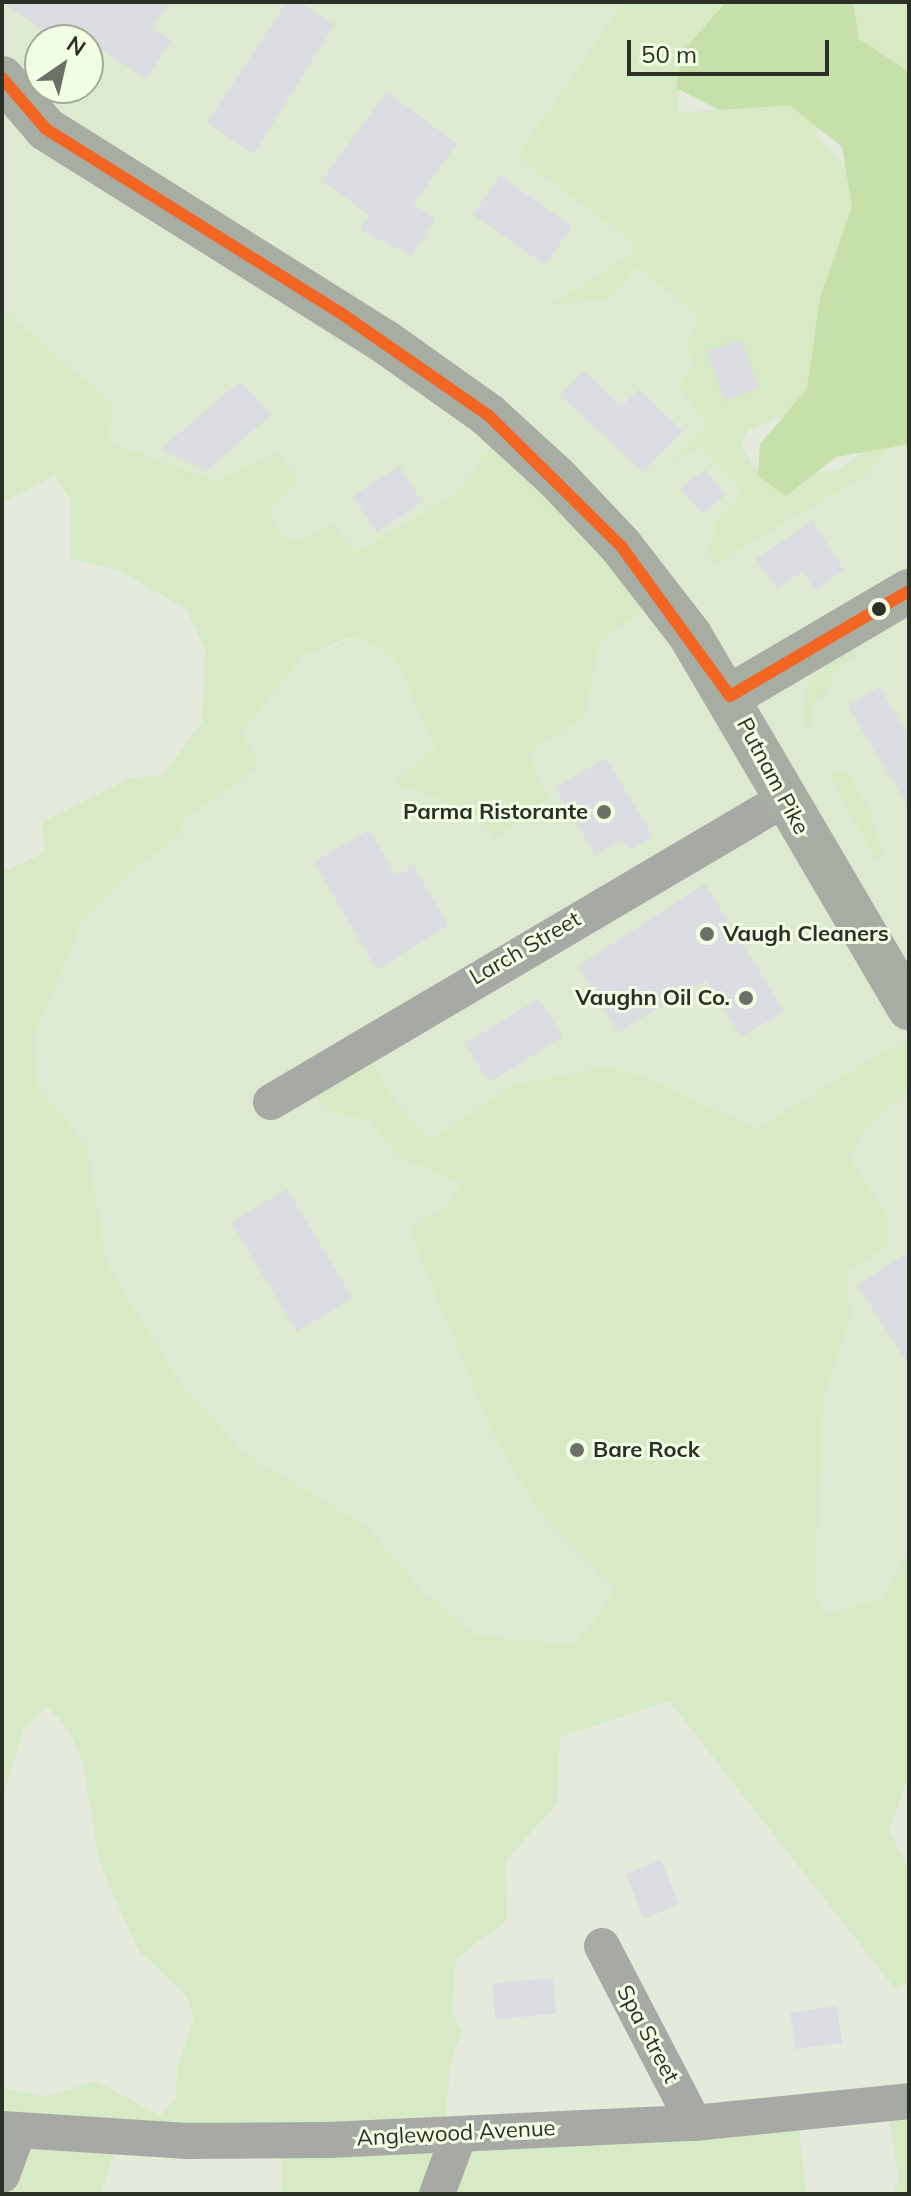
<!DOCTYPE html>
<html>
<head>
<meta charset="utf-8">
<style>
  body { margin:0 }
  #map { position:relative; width:911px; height:2196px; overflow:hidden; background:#e4ebdd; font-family:Mulish,sans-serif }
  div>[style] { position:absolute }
  .built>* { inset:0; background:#dde9d1 }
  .green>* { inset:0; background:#d7e9c5 }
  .water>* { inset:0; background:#c5e0a8 }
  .building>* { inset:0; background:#dbdde2; transform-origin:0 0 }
  .minor>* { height:36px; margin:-18px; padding:0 18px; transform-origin:18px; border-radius:18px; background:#a7aaa4 }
  .major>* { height:44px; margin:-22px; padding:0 22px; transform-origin:22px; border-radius:22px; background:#a8ada4 }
  .bus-1>* { height:12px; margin:-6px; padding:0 6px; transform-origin:6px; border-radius:6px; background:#f26522 }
  .dots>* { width:22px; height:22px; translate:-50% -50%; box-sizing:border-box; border:4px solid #f1fee4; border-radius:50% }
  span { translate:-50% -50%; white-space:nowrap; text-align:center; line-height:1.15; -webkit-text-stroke:6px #f1fee4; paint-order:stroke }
  .street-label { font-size:22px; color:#2b3027 }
  .poi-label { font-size:22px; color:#2b3027; font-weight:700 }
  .right { translate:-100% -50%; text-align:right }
  .left { translate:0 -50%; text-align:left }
  .frame { position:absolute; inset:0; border:4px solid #2b3027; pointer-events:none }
  .north { position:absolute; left:24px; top:24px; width:80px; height:80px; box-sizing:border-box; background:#f1fee4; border:2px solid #a2ac98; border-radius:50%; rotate:34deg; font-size:22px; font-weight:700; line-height:32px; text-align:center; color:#2b3027 }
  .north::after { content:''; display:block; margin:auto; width:28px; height:36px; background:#6c7167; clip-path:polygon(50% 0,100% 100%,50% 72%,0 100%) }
  .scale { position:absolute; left:627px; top:40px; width:202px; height:36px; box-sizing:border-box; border:4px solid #2b3027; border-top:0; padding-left:10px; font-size:24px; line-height:28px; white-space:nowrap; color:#2b3027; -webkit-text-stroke:6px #f1fee4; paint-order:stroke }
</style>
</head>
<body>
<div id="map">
  <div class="built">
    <i style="clip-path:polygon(evenodd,2px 2px,624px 2px,603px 38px,630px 239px,637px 251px,549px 304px,637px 265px,699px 318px,686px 347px,708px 425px,672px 465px,700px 447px,736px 483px,741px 495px,713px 524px,715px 536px,706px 549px,715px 564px,868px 474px,897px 436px,909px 441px,909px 1036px,756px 1129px,644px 1076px,512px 1086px,430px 1142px,394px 1099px,362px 1045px,330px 1111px,371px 1120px,397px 1156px,463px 1184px,445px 1208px,411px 1227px,412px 1235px,491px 1431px,538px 1511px,615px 1590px,579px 1644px,477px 1636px,422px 1591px,367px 1527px,242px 1452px,180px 1382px,107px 1264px,87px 1146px,36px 1085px,35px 1034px,83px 920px,179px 821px,254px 771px,258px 759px,241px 735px,302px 657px,358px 637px,396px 659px,435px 750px,394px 783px,472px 810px,530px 758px,535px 746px,584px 719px,599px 643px,647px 606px,493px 444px,459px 492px,355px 552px,279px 534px,269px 509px,107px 443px,113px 404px,2px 309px,2px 2px,40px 40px,88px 40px,88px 88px,40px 88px,40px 40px)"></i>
    <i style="clip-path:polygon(909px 1091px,909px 1549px,883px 1598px,828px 1615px,815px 1599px,823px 1401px,851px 1316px,846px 1281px,887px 1214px,849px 1157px,873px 1120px)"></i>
  </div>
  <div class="green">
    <i style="clip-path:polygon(624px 2px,791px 2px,679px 89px,679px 113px,824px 101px,816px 135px,847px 167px,857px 190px,821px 359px,798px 410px,747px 431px,741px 445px,752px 465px,782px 479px,841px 469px,883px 436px,897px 436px,868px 474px,715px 564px,706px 549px,715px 536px,713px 524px,741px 495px,736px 483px,700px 447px,669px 466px,707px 425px,679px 386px,693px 366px,686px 347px,699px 318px,638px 266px,608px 299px,548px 306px,636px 251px,630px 239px,517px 157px)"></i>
    <i style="clip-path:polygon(845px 2px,909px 2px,909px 80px,872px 88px)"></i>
    <i style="clip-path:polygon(2px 309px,113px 404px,108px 442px,215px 481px,276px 452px,299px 479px,269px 509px,279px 534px,302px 541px,332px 524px,356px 552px,459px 492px,493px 444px,541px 470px,647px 606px,599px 643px,584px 719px,535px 746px,530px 758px,548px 799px,495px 838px,471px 810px,393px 783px,435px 749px,396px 659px,358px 637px,344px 639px,302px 657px,241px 734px,258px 759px,254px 771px,180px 821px,181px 833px,128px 874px,83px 920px,35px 1034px,36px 1085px,87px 1146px,107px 1264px,180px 1382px,242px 1452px,367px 1527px,422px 1591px,477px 1636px,578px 1644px,580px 1632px,587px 1632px,615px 1590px,538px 1511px,491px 1431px,412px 1235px,411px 1227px,445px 1208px,462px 1184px,397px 1156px,371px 1121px,330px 1111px,308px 1090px,362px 1045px,394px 1099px,430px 1141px,512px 1086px,604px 1067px,644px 1076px,756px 1129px,909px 1036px,909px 1091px,873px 1120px,849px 1157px,887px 1214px,890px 1244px,851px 1269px,846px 1281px,851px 1315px,823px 1401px,815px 1598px,828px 1614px,883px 1598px,909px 1549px,909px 1775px,889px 1831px,909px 1869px,909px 1982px,895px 1989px,669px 1701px,560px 1737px,557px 1804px,506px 1860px,507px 1920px,456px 1959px,452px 2011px,462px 2032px,451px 2060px,445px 2122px,798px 2114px,806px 2194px,281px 2194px,283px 2142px,121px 2135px,101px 2194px,2px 2194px,2px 2087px,45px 2097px,96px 2081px,160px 2116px,176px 2097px,177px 2068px,194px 2016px,185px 1994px,138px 1950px,100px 1864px,83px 1762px,68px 1729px,47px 1706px,24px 1729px,2px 1799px,2px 872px,44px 853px,42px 822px,132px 777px,162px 776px,202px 722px,205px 649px,186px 609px,120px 571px,71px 558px,71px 501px,55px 475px,2px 503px)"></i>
    <i style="clip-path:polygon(853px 646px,854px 658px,835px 670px,829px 691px,813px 706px,809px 735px,802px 711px,806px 689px,824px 669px,821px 664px)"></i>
    <i style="clip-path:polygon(848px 771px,872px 815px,883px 853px,877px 862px,829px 774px)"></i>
    <i style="clip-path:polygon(909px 2097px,909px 2194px,894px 2194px,898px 2174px,887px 2106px)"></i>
  </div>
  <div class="water">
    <i style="clip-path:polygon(726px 2px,853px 2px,859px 39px,909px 72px,909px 444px,836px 457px,786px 496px,758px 476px,760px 444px,807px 389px,820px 298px,852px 207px,842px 147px,789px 105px,719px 110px,676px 88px,684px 50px)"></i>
  </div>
  <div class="building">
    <i style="clip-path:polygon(2px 2px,169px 2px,152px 28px,171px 40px,146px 79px,65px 26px,56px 39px)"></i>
    <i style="clip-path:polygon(287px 2px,300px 2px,334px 25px,254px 154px,207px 123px)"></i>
    <i style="clip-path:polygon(387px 92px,457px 144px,413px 204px,435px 219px,412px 256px,360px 230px,370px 216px,322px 180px)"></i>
    <i style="left:500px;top:176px;width:88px;height:47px;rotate:35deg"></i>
    <i style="left:741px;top:339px;width:52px;height:36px;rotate:70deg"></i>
    <i style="clip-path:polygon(584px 371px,621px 407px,639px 389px,683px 431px,643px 473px,561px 395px)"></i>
    <i style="clip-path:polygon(241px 381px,271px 415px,207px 470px,160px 449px)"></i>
    <i style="left:399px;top:466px;width:43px;height:55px;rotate:57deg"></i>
    <i style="left:705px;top:469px;width:33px;height:31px;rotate:51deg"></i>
    <i style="clip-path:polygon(812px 521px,844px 570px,815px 590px,803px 571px,777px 589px,756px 559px)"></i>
    <i style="clip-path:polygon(879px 687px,909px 737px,909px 808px,848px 706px)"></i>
    <i style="clip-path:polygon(606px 758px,653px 836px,629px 850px,622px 839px,595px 855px,555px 788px)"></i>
    <i style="clip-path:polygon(369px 830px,396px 876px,414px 866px,448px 925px,377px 970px,314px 862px)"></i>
    <i style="clip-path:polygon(705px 884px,784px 1011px,741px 1037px,706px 980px,618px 1032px,578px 966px)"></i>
    <i style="left:539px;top:998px;width:45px;height:87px;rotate:58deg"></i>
    <i style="left:287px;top:1189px;width:127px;height:65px;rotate:59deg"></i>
    <i style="clip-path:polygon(909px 1252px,909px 1366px,857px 1285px)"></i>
    <i style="left:661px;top:1860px;width:48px;height:38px;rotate:68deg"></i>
    <i style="left:553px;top:1978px;width:36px;height:61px;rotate:85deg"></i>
    <i style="left:837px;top:2006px;width:37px;height:47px;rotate:82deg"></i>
  </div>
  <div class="minor">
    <i style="left:271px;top:1102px;width:594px;rotate:-30.53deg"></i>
    <i style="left:602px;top:1946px;width:199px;rotate:62.5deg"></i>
    <i style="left:2px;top:2129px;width:186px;rotate:3.7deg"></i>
    <i style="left:188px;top:2141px;width:140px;rotate:-0.4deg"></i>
    <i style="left:328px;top:2140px;width:366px;rotate:-2.7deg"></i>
    <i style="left:694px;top:2123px;width:216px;rotate:-5.8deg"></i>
    <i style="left:2px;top:2175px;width:47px;rotate:-70deg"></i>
    <i style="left:437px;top:2194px;width:63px;rotate:-69.6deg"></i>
  </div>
  <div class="major">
    <i style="left:2px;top:78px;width:67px;rotate:49.2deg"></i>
    <i style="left:46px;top:129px;width:399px;rotate:32.1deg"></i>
    <i style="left:384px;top:341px;width:128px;rotate:35.4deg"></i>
    <i style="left:488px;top:415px;width:93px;rotate:42.4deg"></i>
    <i style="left:557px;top:478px;width:93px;rotate:46.7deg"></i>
    <i style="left:621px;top:546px;width:113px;rotate:52.2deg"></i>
    <i style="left:690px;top:635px;width:433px;rotate:59.6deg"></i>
    <i style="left:730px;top:696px;width:208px;rotate:-30.4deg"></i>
  </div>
  <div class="bus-1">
    <i style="left:2px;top:78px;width:67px;rotate:49.2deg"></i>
    <i style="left:46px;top:129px;width:349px;rotate:32deg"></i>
    <i style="left:342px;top:314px;width:178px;rotate:34.7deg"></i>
    <i style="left:488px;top:415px;width:187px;rotate:44.6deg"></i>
    <i style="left:621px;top:546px;width:185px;rotate:54deg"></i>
    <i style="left:730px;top:696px;width:208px;rotate:-30.4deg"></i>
  </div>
  <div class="dots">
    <i style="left:879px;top:609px;background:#2b3027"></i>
    <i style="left:604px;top:812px;background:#6c7167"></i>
    <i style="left:707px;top:934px;background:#6c7167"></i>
    <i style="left:746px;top:998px;background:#6c7167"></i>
    <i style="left:577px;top:1450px;background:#6c7167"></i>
  </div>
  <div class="street-label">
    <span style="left:773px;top:776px;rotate:62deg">Putnam Pike</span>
    <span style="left:525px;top:948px;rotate:-30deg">Larch Street</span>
    <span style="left:648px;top:2034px;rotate:62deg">Spa Street</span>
    <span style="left:456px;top:2133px;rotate:-3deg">Anglewood Avenue</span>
  </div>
  <div class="poi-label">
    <span class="right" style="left:588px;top:812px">Parma Ristorante</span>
    <span class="left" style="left:723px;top:934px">Vaugh Cleaners</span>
    <span class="right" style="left:730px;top:998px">Vaughn Oil Co.</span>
    <span class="left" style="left:593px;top:1450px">Bare Rock</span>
  </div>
  <div class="frame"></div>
  <div class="north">N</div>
  <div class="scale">50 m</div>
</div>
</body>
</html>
